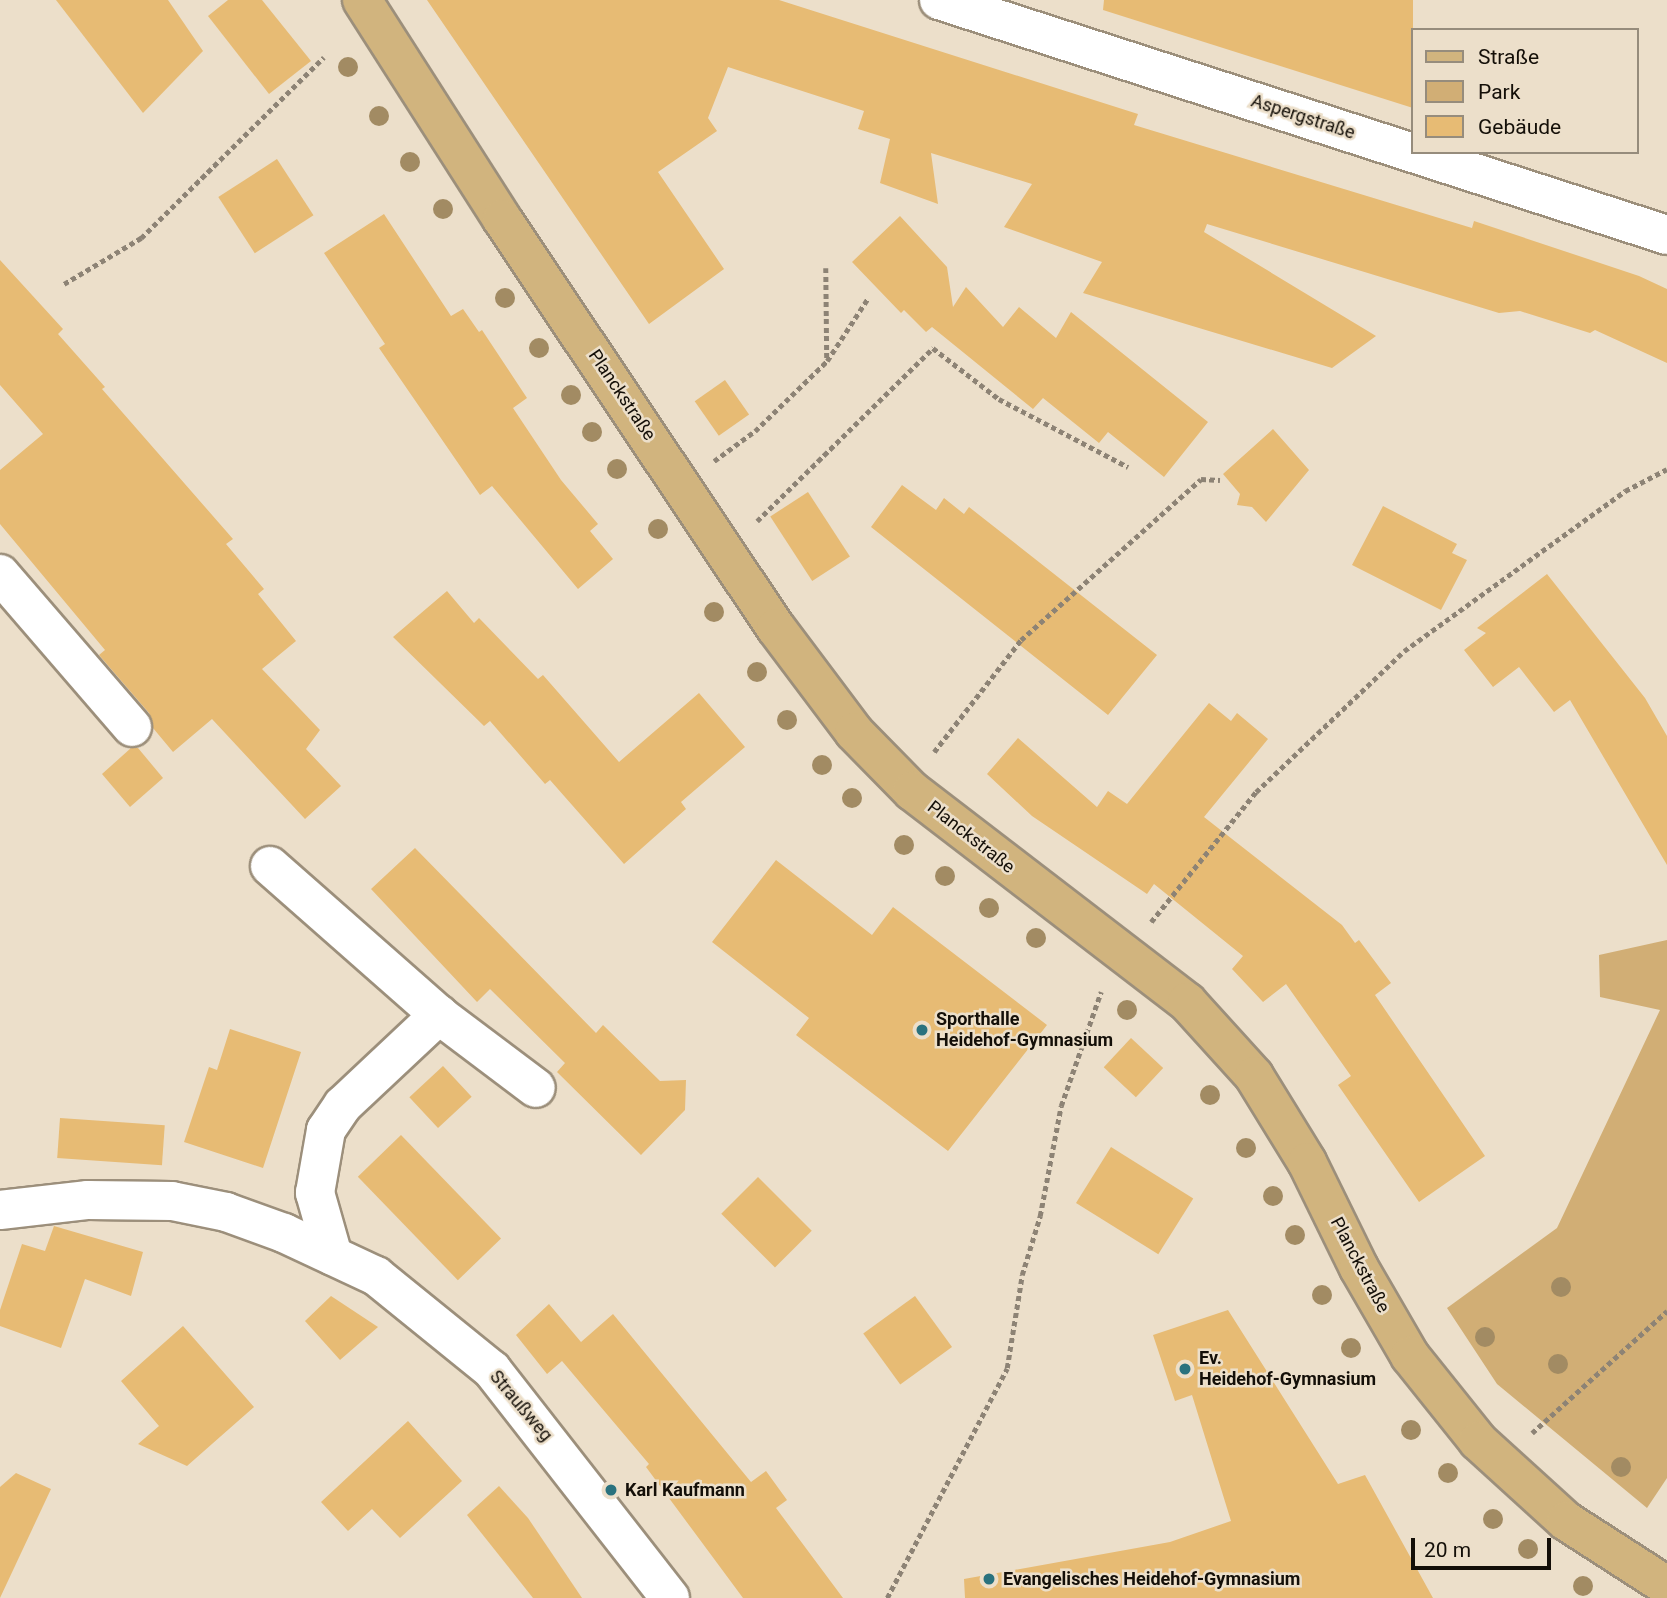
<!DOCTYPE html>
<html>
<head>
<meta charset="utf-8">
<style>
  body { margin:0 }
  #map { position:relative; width:1667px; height:1598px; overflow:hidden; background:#ecdfca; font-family:Roboto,sans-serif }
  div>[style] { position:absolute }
  .green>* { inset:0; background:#d1ae75 }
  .building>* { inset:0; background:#e7bb74; transform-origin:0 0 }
  .path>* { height:4.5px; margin-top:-2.25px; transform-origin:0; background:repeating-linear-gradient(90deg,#8d8375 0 5px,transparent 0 8.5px) }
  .roads { filter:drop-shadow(2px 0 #9c8f7b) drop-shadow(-2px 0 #9c8f7b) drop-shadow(0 2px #9c8f7b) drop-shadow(0 -2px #9c8f7b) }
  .minor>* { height:38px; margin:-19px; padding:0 19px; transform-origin:19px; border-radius:19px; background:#fff }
  .major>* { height:38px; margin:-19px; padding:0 19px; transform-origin:19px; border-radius:19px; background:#d1b47e }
  .trees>* { width:20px; height:20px; margin:-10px; border-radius:50%; background:#a28b63 }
  .dots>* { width:19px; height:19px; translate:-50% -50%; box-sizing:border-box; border:4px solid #ecdfca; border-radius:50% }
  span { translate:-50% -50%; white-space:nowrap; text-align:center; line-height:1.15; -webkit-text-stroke:5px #ecdfca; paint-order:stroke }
  .street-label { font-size:18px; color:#140f08 }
  .poi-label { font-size:18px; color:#140f08; font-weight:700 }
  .left { translate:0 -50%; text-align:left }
  .legend { position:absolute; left:1411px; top:28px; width:228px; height:126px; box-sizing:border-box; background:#ecdfca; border:2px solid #968c7c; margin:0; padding:9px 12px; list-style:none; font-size:21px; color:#140f08 }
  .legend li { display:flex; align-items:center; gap:14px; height:35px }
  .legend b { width:35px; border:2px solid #968c7c }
  .scale { position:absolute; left:1411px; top:1538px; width:140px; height:32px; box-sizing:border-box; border:4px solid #140f08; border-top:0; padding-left:9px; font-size:21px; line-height:24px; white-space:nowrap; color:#140f08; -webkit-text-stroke:5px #ecdfca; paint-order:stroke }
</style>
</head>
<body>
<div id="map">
  <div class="green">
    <i style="clip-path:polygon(1667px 940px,1667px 1478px,1647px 1508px,1497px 1384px,1447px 1308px,1557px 1228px,1660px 1010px,1600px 997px,1599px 955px)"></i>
  </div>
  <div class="building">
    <i style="clip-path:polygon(56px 0,168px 0,203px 51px,143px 113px)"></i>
    <i style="clip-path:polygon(228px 0,262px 0,311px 61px,269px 94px,208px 16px)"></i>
    <i style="clip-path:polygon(427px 0,779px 0,1138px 114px,1134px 125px,1472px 228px,1474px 221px,1639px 276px,1667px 289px,1667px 363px,1595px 330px,1590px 333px,1520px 311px,1499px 313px,1207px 224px,1204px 232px,1376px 336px,1332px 368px,1083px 293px,1102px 262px,1004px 227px,1032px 184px,931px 153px,938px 204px,880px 183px,890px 139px,858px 129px,864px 111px,728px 67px,708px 118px,717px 131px,658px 172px,724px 269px,649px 324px)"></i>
    <i style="clip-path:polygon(1104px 0,1413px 0,1413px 108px,1103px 10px)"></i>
    <i style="left:277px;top:159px;width:67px;height:70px;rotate:57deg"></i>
    <i style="clip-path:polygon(384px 214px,451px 316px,463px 309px,479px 332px,482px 330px,527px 398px,513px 408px,561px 480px,598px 524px,590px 531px,613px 559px,578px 589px,492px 486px,480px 495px,379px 348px,385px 344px,324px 253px)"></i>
    <i style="clip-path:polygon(900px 216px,947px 267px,953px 307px,966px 287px,1003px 327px,1019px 307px,1056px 338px,1071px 312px,1208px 422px,1164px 477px,1108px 432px,1099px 443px,1043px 398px,1033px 409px,932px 327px,926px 332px,904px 310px,901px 313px,852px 262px)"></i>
    <i style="clip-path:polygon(0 260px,63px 329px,58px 334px,105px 387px,102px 389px,233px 539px,226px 544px,264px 589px,258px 594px,296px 641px,262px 669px,320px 730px,306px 749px,341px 786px,305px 819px,212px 719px,173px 752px,153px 728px,149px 713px,99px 655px,105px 650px,0 524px,0 470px,43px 434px,0 385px)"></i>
    <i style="left:725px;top:380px;width:42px;height:37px;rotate:55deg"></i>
    <i style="clip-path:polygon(1273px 429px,1309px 470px,1266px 522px,1252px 507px,1237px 505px,1240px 494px,1223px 474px)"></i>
    <i style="clip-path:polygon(902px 485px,936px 510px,944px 498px,964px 514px,969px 507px,1157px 655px,1108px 715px,871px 527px)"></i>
    <i style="left:808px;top:492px;width:77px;height:45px;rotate:57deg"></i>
    <i style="clip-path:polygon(1383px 506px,1457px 544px,1452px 553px,1467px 560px,1441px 610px,1352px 565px)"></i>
    <i style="clip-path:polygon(1547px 574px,1645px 698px,1667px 736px,1667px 865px,1570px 700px,1554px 712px,1519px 667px,1493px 687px,1464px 650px,1486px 633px,1477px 628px)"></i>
    <i style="clip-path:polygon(447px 591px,474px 623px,479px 618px,538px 679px,543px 675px,619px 762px,699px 693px,745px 747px,681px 802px,686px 809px,624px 864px,550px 780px,545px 784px,490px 721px,484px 726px,393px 637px)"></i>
    <i style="clip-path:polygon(1209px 703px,1231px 721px,1237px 713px,1268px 739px,1204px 817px,1342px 925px,1355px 943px,1359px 940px,1391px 983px,1375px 995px,1485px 1156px,1419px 1202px,1338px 1085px,1351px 1076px,1286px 984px,1263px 1002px,1232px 969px,1243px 956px,1154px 884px,1147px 894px,1032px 816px,987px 774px,1018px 738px,1097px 807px,1108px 791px,1127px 804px)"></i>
    <i style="clip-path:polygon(131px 748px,138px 748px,163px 778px,130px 807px,102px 774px)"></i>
    <i style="clip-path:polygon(415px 848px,596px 1033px,603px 1025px,660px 1081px,686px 1080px,685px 1110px,641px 1155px,557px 1072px,565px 1063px,490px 989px,477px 1002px,371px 889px)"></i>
    <i style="clip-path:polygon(776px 860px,872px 935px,893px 907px,1047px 1025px,948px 1151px,796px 1035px,809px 1018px,712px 942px)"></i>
    <i style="clip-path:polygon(230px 1029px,301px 1052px,263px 1168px,184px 1142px,209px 1067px,217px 1070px)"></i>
    <i style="left:1131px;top:1038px;width:44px;height:40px;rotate:43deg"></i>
    <i style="left:443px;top:1066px;width:42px;height:46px;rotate:47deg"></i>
    <i style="left:60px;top:1118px;width:105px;height:40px;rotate:4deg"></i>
    <i style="left:401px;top:1135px;width:144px;height:60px;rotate:46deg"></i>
    <i style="left:1111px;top:1147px;width:97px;height:66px;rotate:32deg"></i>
    <i style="left:758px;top:1177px;width:76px;height:52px;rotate:45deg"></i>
    <i style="clip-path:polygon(54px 1226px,143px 1252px,131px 1296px,85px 1279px,61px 1348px,0 1326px,0 1310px,22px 1244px,45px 1251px)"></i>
    <i style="clip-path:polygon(331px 1296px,378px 1327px,340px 1360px,305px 1321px)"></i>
    <i style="left:915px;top:1296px;width:63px;height:64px;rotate:54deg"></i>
    <i style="clip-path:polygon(549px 1304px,581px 1342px,613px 1314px,751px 1482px,766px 1471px,787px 1500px,776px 1508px,843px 1598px,743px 1598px,646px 1467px,649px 1464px,562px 1361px,547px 1374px,516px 1335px)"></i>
    <i style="clip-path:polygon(1228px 1310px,1338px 1484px,1365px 1475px,1433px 1598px,965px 1598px,964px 1579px,1170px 1542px,1231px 1521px,1192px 1395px,1175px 1401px,1153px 1335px)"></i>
    <i style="clip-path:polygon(183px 1326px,254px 1407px,187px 1466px,138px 1444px,159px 1426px,121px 1381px)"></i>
    <i style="clip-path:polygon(408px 1421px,462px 1481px,400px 1538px,372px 1509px,348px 1531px,321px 1502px)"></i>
    <i style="clip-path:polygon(16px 1473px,51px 1489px,0 1598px,0 1487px)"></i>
    <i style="clip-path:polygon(499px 1486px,528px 1518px,582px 1598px,533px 1598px,467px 1515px)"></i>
  </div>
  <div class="path">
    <i style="left:826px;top:268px;width:92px;rotate:89.4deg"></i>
    <i style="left:64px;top:284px;width:90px;rotate:-30.9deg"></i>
    <i style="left:141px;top:238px;width:257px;rotate:-44.7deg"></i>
    <i style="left:714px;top:461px;width:51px;rotate:-36.2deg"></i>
    <i style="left:755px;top:431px;width:100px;rotate:-44.2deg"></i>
    <i style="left:827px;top:361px;width:75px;rotate:-56.9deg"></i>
    <i style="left:757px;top:521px;width:247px;rotate:-44.5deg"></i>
    <i style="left:933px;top:348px;width:83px;rotate:37.7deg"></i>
    <i style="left:999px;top:399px;width:146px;rotate:27.8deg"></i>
    <i style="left:934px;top:752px;width:142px;rotate:-52.2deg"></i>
    <i style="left:1021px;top:640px;width:241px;rotate:-41.8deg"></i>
    <i style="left:1201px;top:479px;width:19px;rotate:3deg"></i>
    <i style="left:1151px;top:922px;width:167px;rotate:-51.1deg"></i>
    <i style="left:1256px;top:792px;width:204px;rotate:-43.6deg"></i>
    <i style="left:1404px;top:651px;width:273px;rotate:-35.9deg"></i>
    <i style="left:1625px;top:491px;width:47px;rotate:-27.6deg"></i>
    <i style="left:1532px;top:1433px;width:182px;rotate:-42.1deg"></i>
    <i style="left:887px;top:1598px;width:259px;rotate:-62.4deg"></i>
    <i style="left:1007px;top:1368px;width:94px;rotate:-80.8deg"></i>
    <i style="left:1022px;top:1275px;width:62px;rotate:-73deg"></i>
    <i style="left:1040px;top:1216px;width:112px;rotate:-79.2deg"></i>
    <i style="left:1061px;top:1106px;width:121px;rotate:-70.7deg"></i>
  </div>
  <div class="roads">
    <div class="minor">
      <i style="left:939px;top:0;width:765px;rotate:17.89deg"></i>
      <i style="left:0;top:574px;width:202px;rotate:49.2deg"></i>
      <i style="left:270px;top:866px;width:225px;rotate:41.4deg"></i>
      <i style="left:439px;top:1015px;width:121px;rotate:37deg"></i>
      <i style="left:0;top:1210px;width:89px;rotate:-6.5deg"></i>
      <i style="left:88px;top:1200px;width:84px;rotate:0.7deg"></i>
      <i style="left:172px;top:1201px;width:55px;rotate:11.5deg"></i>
      <i style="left:226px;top:1212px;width:62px;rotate:19.9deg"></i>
      <i style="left:284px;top:1233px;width:102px;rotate:25.1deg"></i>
      <i style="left:376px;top:1276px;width:149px;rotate:39deg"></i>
      <i style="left:492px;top:1370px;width:289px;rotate:52deg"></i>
      <i style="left:333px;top:1256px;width:66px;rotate:-105.9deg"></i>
      <i style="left:315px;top:1193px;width:64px;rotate:-80.1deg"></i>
      <i style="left:326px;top:1130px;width:30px;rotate:-56deg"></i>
      <i style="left:343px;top:1105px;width:132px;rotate:-43.2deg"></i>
    </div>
    <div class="major">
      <i style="left:362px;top:0;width:260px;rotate:57.4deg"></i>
      <i style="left:502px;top:219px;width:492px;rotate:56.2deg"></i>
      <i style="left:776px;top:628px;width:130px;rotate:53.1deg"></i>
      <i style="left:854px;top:732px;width:83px;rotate:45.5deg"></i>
      <i style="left:912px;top:791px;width:347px;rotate:37.5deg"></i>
      <i style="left:1187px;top:1002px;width:100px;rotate:47.8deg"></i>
      <i style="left:1254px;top:1076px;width:101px;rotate:58.4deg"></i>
      <i style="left:1307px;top:1162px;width:118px;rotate:63.9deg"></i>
      <i style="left:1359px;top:1268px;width:102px;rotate:59.9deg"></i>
      <i style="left:1410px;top:1356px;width:109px;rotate:51.3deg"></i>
      <i style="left:1478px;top:1441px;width:119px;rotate:42.3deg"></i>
      <i style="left:1566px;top:1521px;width:120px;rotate:32.8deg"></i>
    </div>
  </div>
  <div class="trees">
    <i style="left:348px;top:67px"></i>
    <i style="left:379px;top:116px"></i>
    <i style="left:410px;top:162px"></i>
    <i style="left:443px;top:209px"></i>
    <i style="left:505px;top:298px"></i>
    <i style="left:539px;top:348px"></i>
    <i style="left:571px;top:395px"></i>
    <i style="left:592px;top:432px"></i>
    <i style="left:617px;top:469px"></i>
    <i style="left:658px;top:529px"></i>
    <i style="left:714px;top:612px"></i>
    <i style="left:757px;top:672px"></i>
    <i style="left:787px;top:720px"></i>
    <i style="left:822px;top:765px"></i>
    <i style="left:852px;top:798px"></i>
    <i style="left:904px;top:845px"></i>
    <i style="left:945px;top:876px"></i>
    <i style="left:989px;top:908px"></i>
    <i style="left:1036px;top:938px"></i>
    <i style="left:1127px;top:1010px"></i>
    <i style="left:1210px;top:1095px"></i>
    <i style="left:1246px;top:1148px"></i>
    <i style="left:1273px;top:1196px"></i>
    <i style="left:1295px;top:1235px"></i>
    <i style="left:1561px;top:1287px"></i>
    <i style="left:1322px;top:1295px"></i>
    <i style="left:1485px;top:1337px"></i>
    <i style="left:1351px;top:1348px"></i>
    <i style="left:1558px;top:1364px"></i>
    <i style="left:1411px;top:1430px"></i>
    <i style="left:1621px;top:1467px"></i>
    <i style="left:1448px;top:1473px"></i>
    <i style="left:1493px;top:1519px"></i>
    <i style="left:1528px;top:1549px"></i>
    <i style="left:1583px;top:1586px"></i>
  </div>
  <div class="dots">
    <i style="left:922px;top:1030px;background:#2a727e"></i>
    <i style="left:1185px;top:1369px;background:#2a727e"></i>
    <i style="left:611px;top:1490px;background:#2a727e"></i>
    <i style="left:989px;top:1579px;background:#2a727e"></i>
  </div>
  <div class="street-label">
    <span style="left:1303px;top:117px;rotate:18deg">Aspergstraße</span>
    <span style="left:622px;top:395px;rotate:56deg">Planckstraße</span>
    <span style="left:971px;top:837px;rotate:38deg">Planckstraße</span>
    <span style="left:1360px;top:1265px;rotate:62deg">Planckstraße</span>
    <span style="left:521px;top:1406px;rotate:50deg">Straußweg</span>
  </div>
  <div class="poi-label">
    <span class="left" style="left:936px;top:1030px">Sporthalle<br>Heidehof-Gymnasium</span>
    <span class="left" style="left:1199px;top:1369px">Ev.<br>Heidehof-Gymnasium</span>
    <span class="left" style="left:625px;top:1490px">Karl Kaufmann</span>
    <span class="left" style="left:1003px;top:1579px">Evangelisches Heidehof-Gymnasium</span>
  </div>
  <ul class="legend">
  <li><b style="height:9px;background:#d1b47e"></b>Straße</li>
  <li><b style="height:19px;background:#d1ae75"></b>Park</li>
  <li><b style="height:19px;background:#e7bb74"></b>Gebäude</li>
  </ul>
  <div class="scale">20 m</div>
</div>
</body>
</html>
